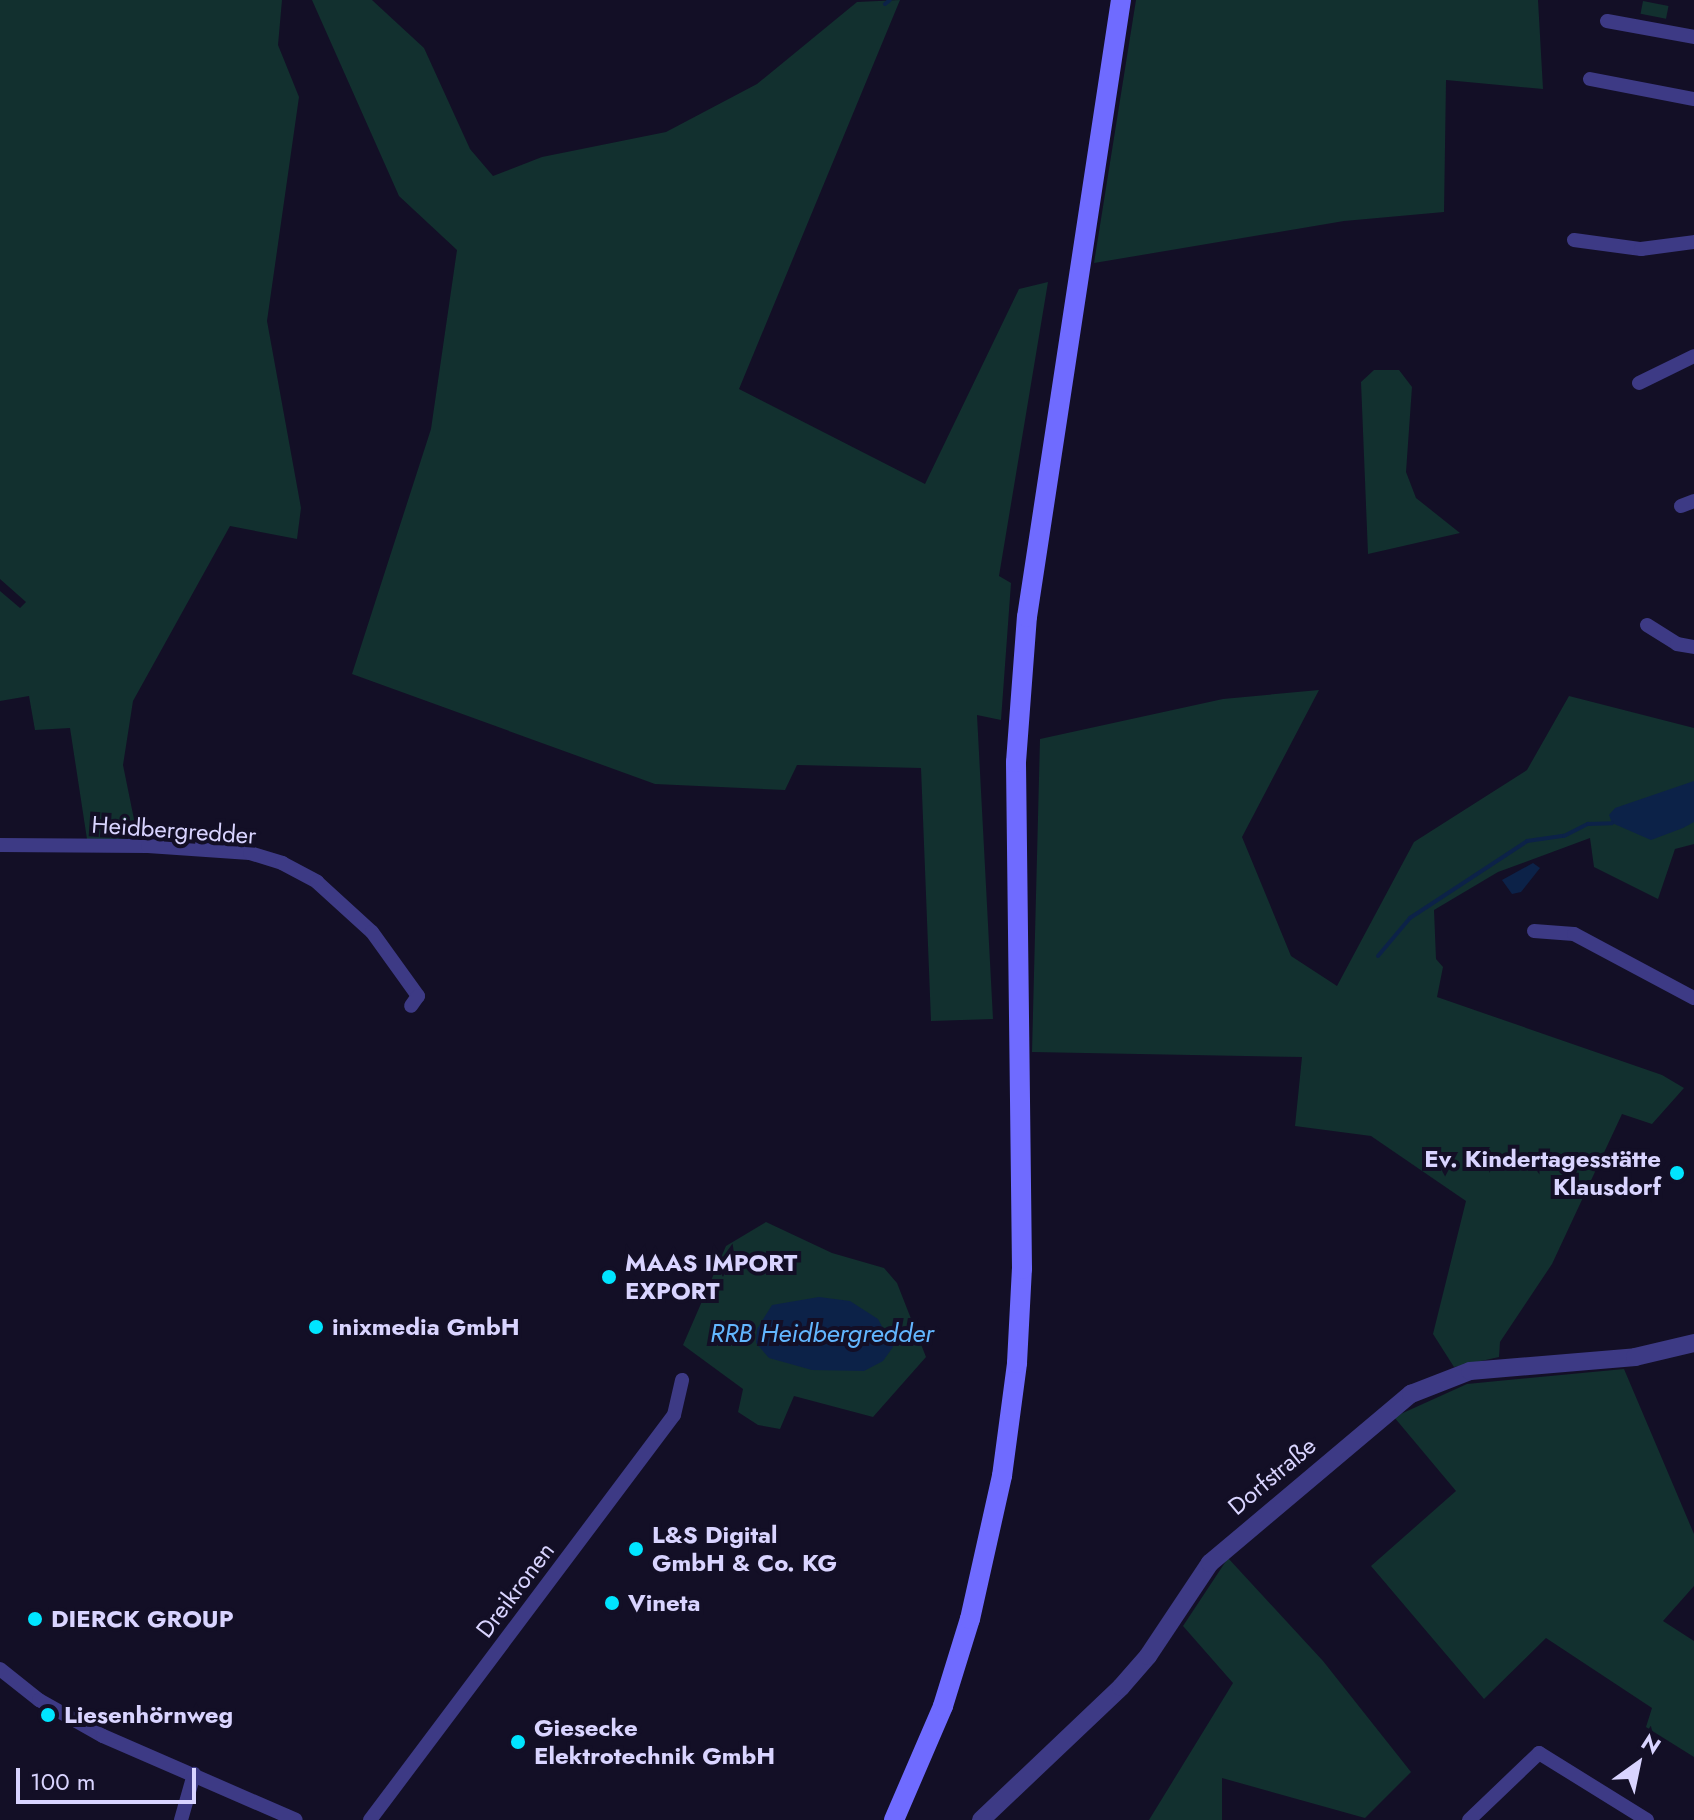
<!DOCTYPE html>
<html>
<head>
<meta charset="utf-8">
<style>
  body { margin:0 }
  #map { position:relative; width:1694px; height:1820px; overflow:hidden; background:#130f26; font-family:Jost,sans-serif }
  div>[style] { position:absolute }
  .green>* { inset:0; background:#12302f; transform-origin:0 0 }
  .water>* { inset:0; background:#0c2248 }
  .stream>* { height:4px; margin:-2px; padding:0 2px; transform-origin:2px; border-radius:2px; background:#0c2248 }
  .minor>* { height:14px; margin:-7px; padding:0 7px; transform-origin:7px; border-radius:7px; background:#3d3a85 }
  .tertiary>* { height:18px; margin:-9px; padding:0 9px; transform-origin:9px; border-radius:9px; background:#3d3a85 }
  .secondary>* { height:20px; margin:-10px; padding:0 10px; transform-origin:10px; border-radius:10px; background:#6f6bff }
  .dots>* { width:22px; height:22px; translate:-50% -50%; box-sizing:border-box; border:4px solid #130f26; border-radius:50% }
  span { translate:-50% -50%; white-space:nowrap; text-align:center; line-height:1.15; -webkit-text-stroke:8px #130f26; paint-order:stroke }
  .street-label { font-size:24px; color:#d9d4ff }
  .poi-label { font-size:24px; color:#d9d4ff; font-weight:700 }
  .right { translate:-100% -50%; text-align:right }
  .left { translate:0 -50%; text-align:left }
  .water-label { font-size:26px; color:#62b6ff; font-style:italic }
  .north { position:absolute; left:1598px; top:1724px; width:80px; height:80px; -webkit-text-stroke:6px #130f26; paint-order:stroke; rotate:33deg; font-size:22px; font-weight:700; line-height:32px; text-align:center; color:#d9d4ff }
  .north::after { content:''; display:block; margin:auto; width:28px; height:36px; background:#d9d4ff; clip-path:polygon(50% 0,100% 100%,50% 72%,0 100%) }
  .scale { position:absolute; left:16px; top:1768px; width:180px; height:36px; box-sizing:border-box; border:4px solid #d9d4ff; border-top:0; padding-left:10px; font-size:24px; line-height:28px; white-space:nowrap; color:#d9d4ff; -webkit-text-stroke:6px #130f26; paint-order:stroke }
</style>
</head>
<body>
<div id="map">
  <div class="green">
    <i style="clip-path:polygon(0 0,282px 0,278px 45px,299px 97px,267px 321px,301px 508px,297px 539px,230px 526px,133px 701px,123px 765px,138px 839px,87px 839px,70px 728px,35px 730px,29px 696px,0 701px,0 591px,20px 608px,26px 602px,0 579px)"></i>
    <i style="clip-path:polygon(312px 0,372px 0,424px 48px,470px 149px,493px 176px,542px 157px,666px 132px,757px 84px,857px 2px,900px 0,739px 389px,925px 484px,1019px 289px,1048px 282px,999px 576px,1011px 583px,1001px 720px,977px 715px,993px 1019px,931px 1021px,921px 768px,797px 765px,785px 790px,655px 784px,352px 674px,431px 429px,457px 250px,399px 196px)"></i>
    <i style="clip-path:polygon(1136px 0,1538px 0,1543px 89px,1446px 80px,1444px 212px,1344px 221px,1094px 263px)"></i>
    <i style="left:1643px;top:1px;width:26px;height:13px;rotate:11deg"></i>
    <i style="clip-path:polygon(1374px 370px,1399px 370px,1412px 387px,1406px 472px,1416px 498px,1460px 533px,1368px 554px,1361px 382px)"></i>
    <i style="clip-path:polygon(1319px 690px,1242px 837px,1291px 956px,1337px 986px,1414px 842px,1527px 770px,1569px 696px,1694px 728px,1694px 844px,1675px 849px,1658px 899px,1594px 867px,1590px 838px,1498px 872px,1434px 910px,1436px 959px,1443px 967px,1437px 997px,1662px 1075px,1684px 1088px,1652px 1124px,1622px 1114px,1552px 1264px,1500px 1342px,1499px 1357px,1454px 1367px,1433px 1334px,1466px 1201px,1371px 1136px,1295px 1126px,1302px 1057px,1032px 1052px,1040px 739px,1223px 699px)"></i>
    <i style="clip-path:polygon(766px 1222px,832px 1253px,884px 1268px,897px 1283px,926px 1357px,873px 1417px,794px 1396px,780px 1429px,758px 1425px,738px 1412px,743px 1389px,683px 1345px,726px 1246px)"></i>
    <i style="clip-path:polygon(1624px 1369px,1694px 1534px,1694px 1586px,1663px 1621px,1694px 1641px,1694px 1757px,1646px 1727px,1652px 1708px,1546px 1638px,1484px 1699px,1371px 1566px,1456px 1491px,1394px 1417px,1467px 1384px)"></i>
    <i style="clip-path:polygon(1228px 1558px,1323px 1661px,1411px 1772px,1365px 1818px,1222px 1778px,1222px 1820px,1149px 1820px,1233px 1683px,1183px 1626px)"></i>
  </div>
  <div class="water">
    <i style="clip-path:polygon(1694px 781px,1694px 822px,1683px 828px,1651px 840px,1612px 823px,1609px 815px,1615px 808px)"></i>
    <i style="clip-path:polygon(1533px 863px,1540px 868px,1521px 892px,1512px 894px,1502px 880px)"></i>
    <i style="clip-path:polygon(819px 1297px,850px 1301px,878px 1319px,893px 1347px,883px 1361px,864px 1371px,812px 1370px,769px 1358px,756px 1343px,757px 1329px,772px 1305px)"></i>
  </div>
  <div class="stream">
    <i style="left:885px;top:4px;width:6px;rotate:-39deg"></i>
    <i style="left:1378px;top:956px;width:50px;rotate:-49.9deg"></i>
    <i style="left:1410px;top:918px;width:140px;rotate:-33.3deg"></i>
    <i style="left:1527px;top:841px;width:37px;rotate:-8deg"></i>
    <i style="left:1564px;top:836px;width:27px;rotate:-27deg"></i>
    <i style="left:1588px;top:824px;width:24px;rotate:-2deg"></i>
  </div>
  <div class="minor">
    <i style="left:1607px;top:21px;width:88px;rotate:10.4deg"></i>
    <i style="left:1590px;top:79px;width:106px;rotate:10.9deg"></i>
    <i style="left:1574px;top:240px;width:68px;rotate:7.7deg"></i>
    <i style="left:1641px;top:249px;width:53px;rotate:-7.5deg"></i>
    <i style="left:1639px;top:383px;width:61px;rotate:-26.1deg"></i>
    <i style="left:1681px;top:506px;width:14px;rotate:-21deg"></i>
    <i style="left:1647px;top:625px;width:36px;rotate:32deg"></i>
    <i style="left:1677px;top:644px;width:17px;rotate:10deg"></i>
    <i style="left:0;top:845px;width:148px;rotate:0.4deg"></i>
    <i style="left:148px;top:846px;width:102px;rotate:3.9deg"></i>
    <i style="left:250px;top:853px;width:34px;rotate:17deg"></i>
    <i style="left:282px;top:863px;width:40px;rotate:28deg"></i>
    <i style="left:317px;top:882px;width:74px;rotate:42.3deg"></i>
    <i style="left:372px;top:932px;width:79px;rotate:54.3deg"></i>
    <i style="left:418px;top:996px;width:12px;rotate:125deg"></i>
    <i style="left:1534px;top:931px;width:40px;rotate:4.3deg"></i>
    <i style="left:1574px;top:934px;width:136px;rotate:28.1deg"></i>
    <i style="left:0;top:1669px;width:50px;rotate:38.5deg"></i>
    <i style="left:39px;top:1700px;width:73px;rotate:29.4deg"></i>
    <i style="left:103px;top:1736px;width:210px;rotate:23.5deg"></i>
    <i style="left:181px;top:1820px;width:48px;rotate:-74.2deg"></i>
    <i style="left:370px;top:1820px;width:506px;rotate:-53.11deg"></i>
    <i style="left:674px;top:1415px;width:36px;rotate:-77deg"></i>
    <i style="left:1469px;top:1820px;width:97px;rotate:-43.7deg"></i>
    <i style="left:1539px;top:1753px;width:127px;rotate:31.8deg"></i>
  </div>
  <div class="tertiary">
    <i style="left:981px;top:1820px;width:193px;rotate:-43.5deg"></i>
    <i style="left:1121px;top:1687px;width:41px;rotate:-48.9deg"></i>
    <i style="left:1148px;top:1656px;width:112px;rotate:-56.3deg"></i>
    <i style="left:1210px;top:1563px;width:263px;rotate:-40.1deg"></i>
    <i style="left:1411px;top:1394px;width:63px;rotate:-21.3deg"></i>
    <i style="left:1470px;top:1371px;width:166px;rotate:-4.8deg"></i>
    <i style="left:1635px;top:1357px;width:61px;rotate:-13.3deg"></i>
  </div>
  <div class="secondary">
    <i style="left:894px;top:1820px;width:124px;rotate:-66.7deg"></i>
    <i style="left:943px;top:1706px;width:91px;rotate:-72.8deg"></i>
    <i style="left:970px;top:1619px;width:147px;rotate:-77.4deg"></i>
    <i style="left:1002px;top:1476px;width:114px;rotate:-82.4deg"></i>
    <i style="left:1017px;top:1363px;width:94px;rotate:-87deg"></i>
    <i style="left:1022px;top:1269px;width:507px;rotate:-90.68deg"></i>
    <i style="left:1016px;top:762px;width:145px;rotate:-85.7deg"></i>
    <i style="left:1027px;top:617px;width:624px;rotate:-81.34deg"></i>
  </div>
  <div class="dots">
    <i style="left:1677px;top:1173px;background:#00e5ff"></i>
    <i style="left:609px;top:1277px;background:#00e5ff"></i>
    <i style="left:316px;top:1327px;background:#00e5ff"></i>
    <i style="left:636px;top:1549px;background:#00e5ff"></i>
    <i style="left:612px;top:1603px;background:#00e5ff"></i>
    <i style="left:35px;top:1619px;background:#00e5ff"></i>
    <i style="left:48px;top:1715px;background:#00e5ff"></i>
    <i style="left:518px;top:1742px;background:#00e5ff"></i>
  </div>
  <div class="street-label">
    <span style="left:174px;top:830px;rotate:4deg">Heidbergredder</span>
    <span style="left:1272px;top:1476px;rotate:-40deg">Dorfstraße</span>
    <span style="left:515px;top:1590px;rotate:-53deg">Dreikronen</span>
  </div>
  <div class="poi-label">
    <span class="right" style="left:1661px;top:1173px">Ev. Kindertagesstätte<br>Klausdorf</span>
    <span class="left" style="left:625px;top:1277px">MAAS IMPORT<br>EXPORT</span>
    <span class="left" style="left:332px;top:1327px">inixmedia GmbH</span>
    <span class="left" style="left:652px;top:1549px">L&amp;S Digital<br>GmbH &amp; Co. KG</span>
    <span class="left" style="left:628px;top:1603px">Vineta</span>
    <span class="left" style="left:51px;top:1619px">DIERCK GROUP</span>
    <span class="left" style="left:64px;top:1715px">Liesenhörnweg</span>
    <span class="left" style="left:534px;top:1742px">Giesecke<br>Elektrotechnik GmbH</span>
  </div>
  <div class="water-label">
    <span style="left:822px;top:1334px">RRB Heidbergredder</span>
  </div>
  <div class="north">N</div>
  <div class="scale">100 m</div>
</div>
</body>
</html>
